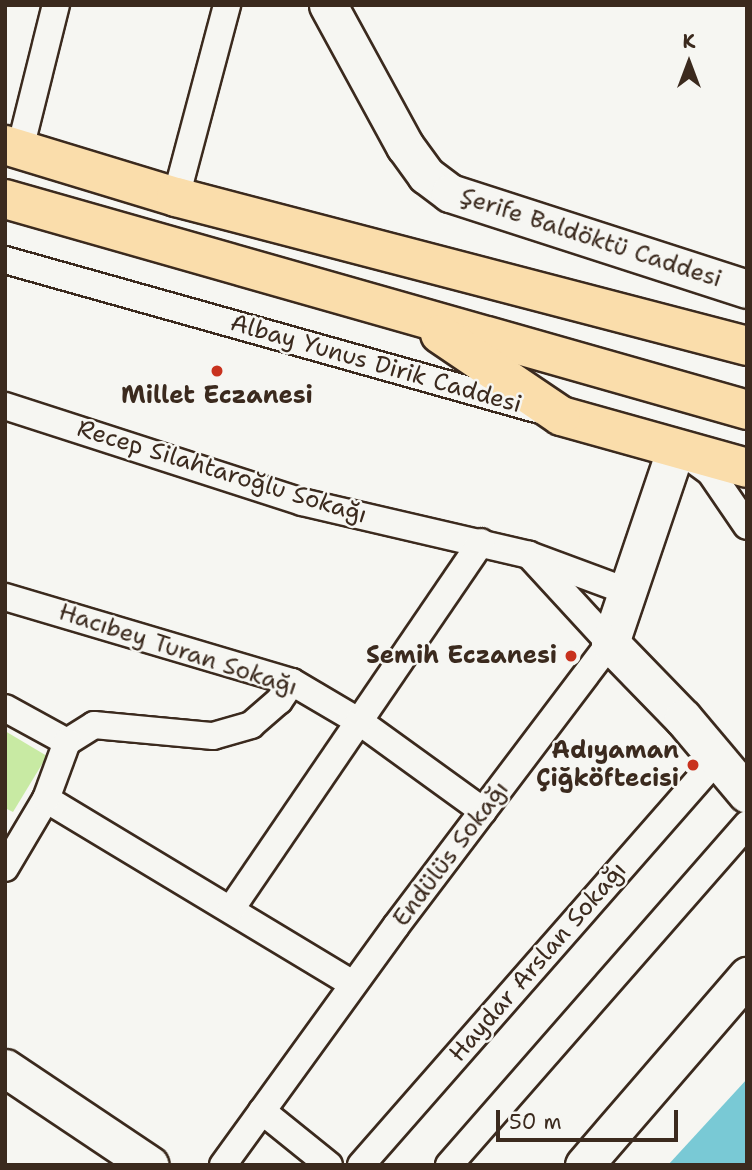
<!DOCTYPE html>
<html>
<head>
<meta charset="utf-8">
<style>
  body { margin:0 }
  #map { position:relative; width:752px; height:1170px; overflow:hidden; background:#f6f6f2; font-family:"Shantell Sans",sans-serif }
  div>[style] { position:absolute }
  .green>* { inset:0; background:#c8eaa3 }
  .water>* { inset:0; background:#79c9d5 }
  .roads { filter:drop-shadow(2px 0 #3b2a1e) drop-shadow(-2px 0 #3b2a1e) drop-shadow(0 2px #3b2a1e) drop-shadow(0 -2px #3b2a1e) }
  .street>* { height:26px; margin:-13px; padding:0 13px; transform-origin:13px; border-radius:13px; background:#f6f6f2 }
  .secondary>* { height:37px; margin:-18.5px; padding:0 18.5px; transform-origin:18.5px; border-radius:18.5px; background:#f6f6f2 }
  .primary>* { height:38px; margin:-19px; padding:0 19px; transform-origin:19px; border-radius:19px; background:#faddab }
  .highway>* { height:38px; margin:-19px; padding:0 19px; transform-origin:19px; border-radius:19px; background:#faddab }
  .dots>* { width:19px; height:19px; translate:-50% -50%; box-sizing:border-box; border:4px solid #f6f6f2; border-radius:50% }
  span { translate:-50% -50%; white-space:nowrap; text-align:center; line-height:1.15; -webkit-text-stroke:5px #f6f6f2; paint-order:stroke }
  .street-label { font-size:24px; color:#3b2a1e }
  .poi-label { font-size:24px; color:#3b2a1e; font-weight:700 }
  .right { translate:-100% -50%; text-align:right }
  .frame { position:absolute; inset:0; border:7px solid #3b2a1e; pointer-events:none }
  .north { position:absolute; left:654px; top:28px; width:70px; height:70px; -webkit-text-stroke:5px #f6f6f2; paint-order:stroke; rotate:0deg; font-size:19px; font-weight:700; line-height:28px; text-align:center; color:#3b2a1e }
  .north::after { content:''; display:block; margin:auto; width:24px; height:32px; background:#3b2a1e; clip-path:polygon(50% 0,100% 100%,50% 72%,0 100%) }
  .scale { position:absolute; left:496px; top:1110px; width:182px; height:32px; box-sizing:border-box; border:4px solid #3b2a1e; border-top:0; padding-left:9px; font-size:21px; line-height:24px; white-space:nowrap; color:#3b2a1e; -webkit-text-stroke:5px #f6f6f2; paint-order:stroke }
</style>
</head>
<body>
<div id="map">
  <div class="green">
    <i style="clip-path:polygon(5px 731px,47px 756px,13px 812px,5px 808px)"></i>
  </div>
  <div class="water">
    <i style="clip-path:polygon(747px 1079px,747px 1165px,668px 1165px)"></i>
  </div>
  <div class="roads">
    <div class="street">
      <i style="left:20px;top:149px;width:148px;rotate:-76deg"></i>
      <i style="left:176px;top:197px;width:199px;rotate:-75.1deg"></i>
      <i style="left:5px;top:260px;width:552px;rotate:15.67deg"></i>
      <i style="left:5px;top:406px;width:312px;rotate:17.9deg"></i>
      <i style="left:302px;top:502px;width:233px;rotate:13.1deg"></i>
      <i style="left:529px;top:555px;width:107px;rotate:20.3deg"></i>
      <i style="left:688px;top:456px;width:27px;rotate:36deg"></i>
      <i style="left:710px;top:472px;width:65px;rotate:55.6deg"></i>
      <i style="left:5px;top:597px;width:299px;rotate:16.5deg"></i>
      <i style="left:292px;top:682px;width:79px;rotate:30.5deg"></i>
      <i style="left:360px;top:722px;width:152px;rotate:35.9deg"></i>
      <i style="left:5px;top:708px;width:71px;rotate:28.7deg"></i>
      <i style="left:67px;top:742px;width:32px;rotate:-32deg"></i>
      <i style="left:94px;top:725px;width:120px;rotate:5.3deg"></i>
      <i style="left:213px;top:736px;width:40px;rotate:-16deg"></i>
      <i style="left:251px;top:725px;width:37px;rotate:-41deg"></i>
      <i style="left:279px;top:701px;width:23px;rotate:-56deg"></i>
      <i style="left:46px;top:799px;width:358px;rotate:31.1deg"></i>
      <i style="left:5px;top:868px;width:80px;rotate:-59.3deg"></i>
      <i style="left:46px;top:799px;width:61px;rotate:-69.8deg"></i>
      <i style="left:231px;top:909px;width:444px;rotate:-55.7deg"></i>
      <i style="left:262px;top:1111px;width:86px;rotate:38.9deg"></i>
      <i style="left:223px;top:1165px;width:295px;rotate:-54.1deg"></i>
      <i style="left:396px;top:926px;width:355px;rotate:-52.9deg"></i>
      <i style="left:610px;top:643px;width:120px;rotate:-132.6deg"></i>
      <i style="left:361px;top:1165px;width:539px;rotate:-48.76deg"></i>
      <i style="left:449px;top:1165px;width:453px;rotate:-48.8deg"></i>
    </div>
    <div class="secondary">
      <i style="left:328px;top:5px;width:161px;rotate:61.4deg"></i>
      <i style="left:405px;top:146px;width:36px;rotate:54deg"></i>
      <i style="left:426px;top:175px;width:30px;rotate:37deg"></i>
      <i style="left:450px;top:193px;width:312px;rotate:17.9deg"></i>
      <i style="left:676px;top:448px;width:206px;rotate:108.7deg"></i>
      <i style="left:610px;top:643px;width:105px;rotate:45.8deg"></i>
      <i style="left:683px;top:718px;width:99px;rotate:49.9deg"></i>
      <i style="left:5px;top:1068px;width:174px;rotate:33.8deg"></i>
      <i style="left:584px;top:1165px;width:250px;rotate:-49.2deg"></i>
    </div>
    <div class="primary">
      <i style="left:561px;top:416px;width:193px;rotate:15.6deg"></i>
    </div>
    <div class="highway">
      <i style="left:5px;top:145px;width:179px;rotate:16.9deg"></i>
      <i style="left:176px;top:197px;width:590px;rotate:14.62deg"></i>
      <i style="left:5px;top:199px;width:771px;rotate:15.87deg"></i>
      <i style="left:440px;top:334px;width:146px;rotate:34.1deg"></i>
    </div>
  </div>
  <div class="dots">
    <i style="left:217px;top:371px;background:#c8321e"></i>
    <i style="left:571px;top:656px;background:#c8321e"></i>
    <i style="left:693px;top:765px;background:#c8321e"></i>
  </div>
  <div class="street-label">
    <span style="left:591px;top:238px;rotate:18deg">Şerife Baldöktü Caddesi</span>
    <span style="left:376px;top:364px;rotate:16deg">Albay Yunus Dirik Caddesi</span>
    <span style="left:222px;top:472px;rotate:17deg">Recep Silahtaroğlu Sokağı</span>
    <span style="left:178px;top:650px;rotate:18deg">Hacıbey Turan Sokağı</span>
    <span style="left:451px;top:854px;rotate:-53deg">Endülüs Sokağı</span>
    <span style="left:538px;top:962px;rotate:-49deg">Haydar Arslan Sokağı</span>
  </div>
  <div class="poi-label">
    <span style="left:217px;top:396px">Millet Eczanesi</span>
    <span class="right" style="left:557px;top:656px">Semih Eczanesi</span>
    <span class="right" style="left:679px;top:765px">Adıyaman<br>Çiğköftecisi</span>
  </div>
  <div class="frame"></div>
  <div class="north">K</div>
  <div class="scale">50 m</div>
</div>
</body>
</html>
